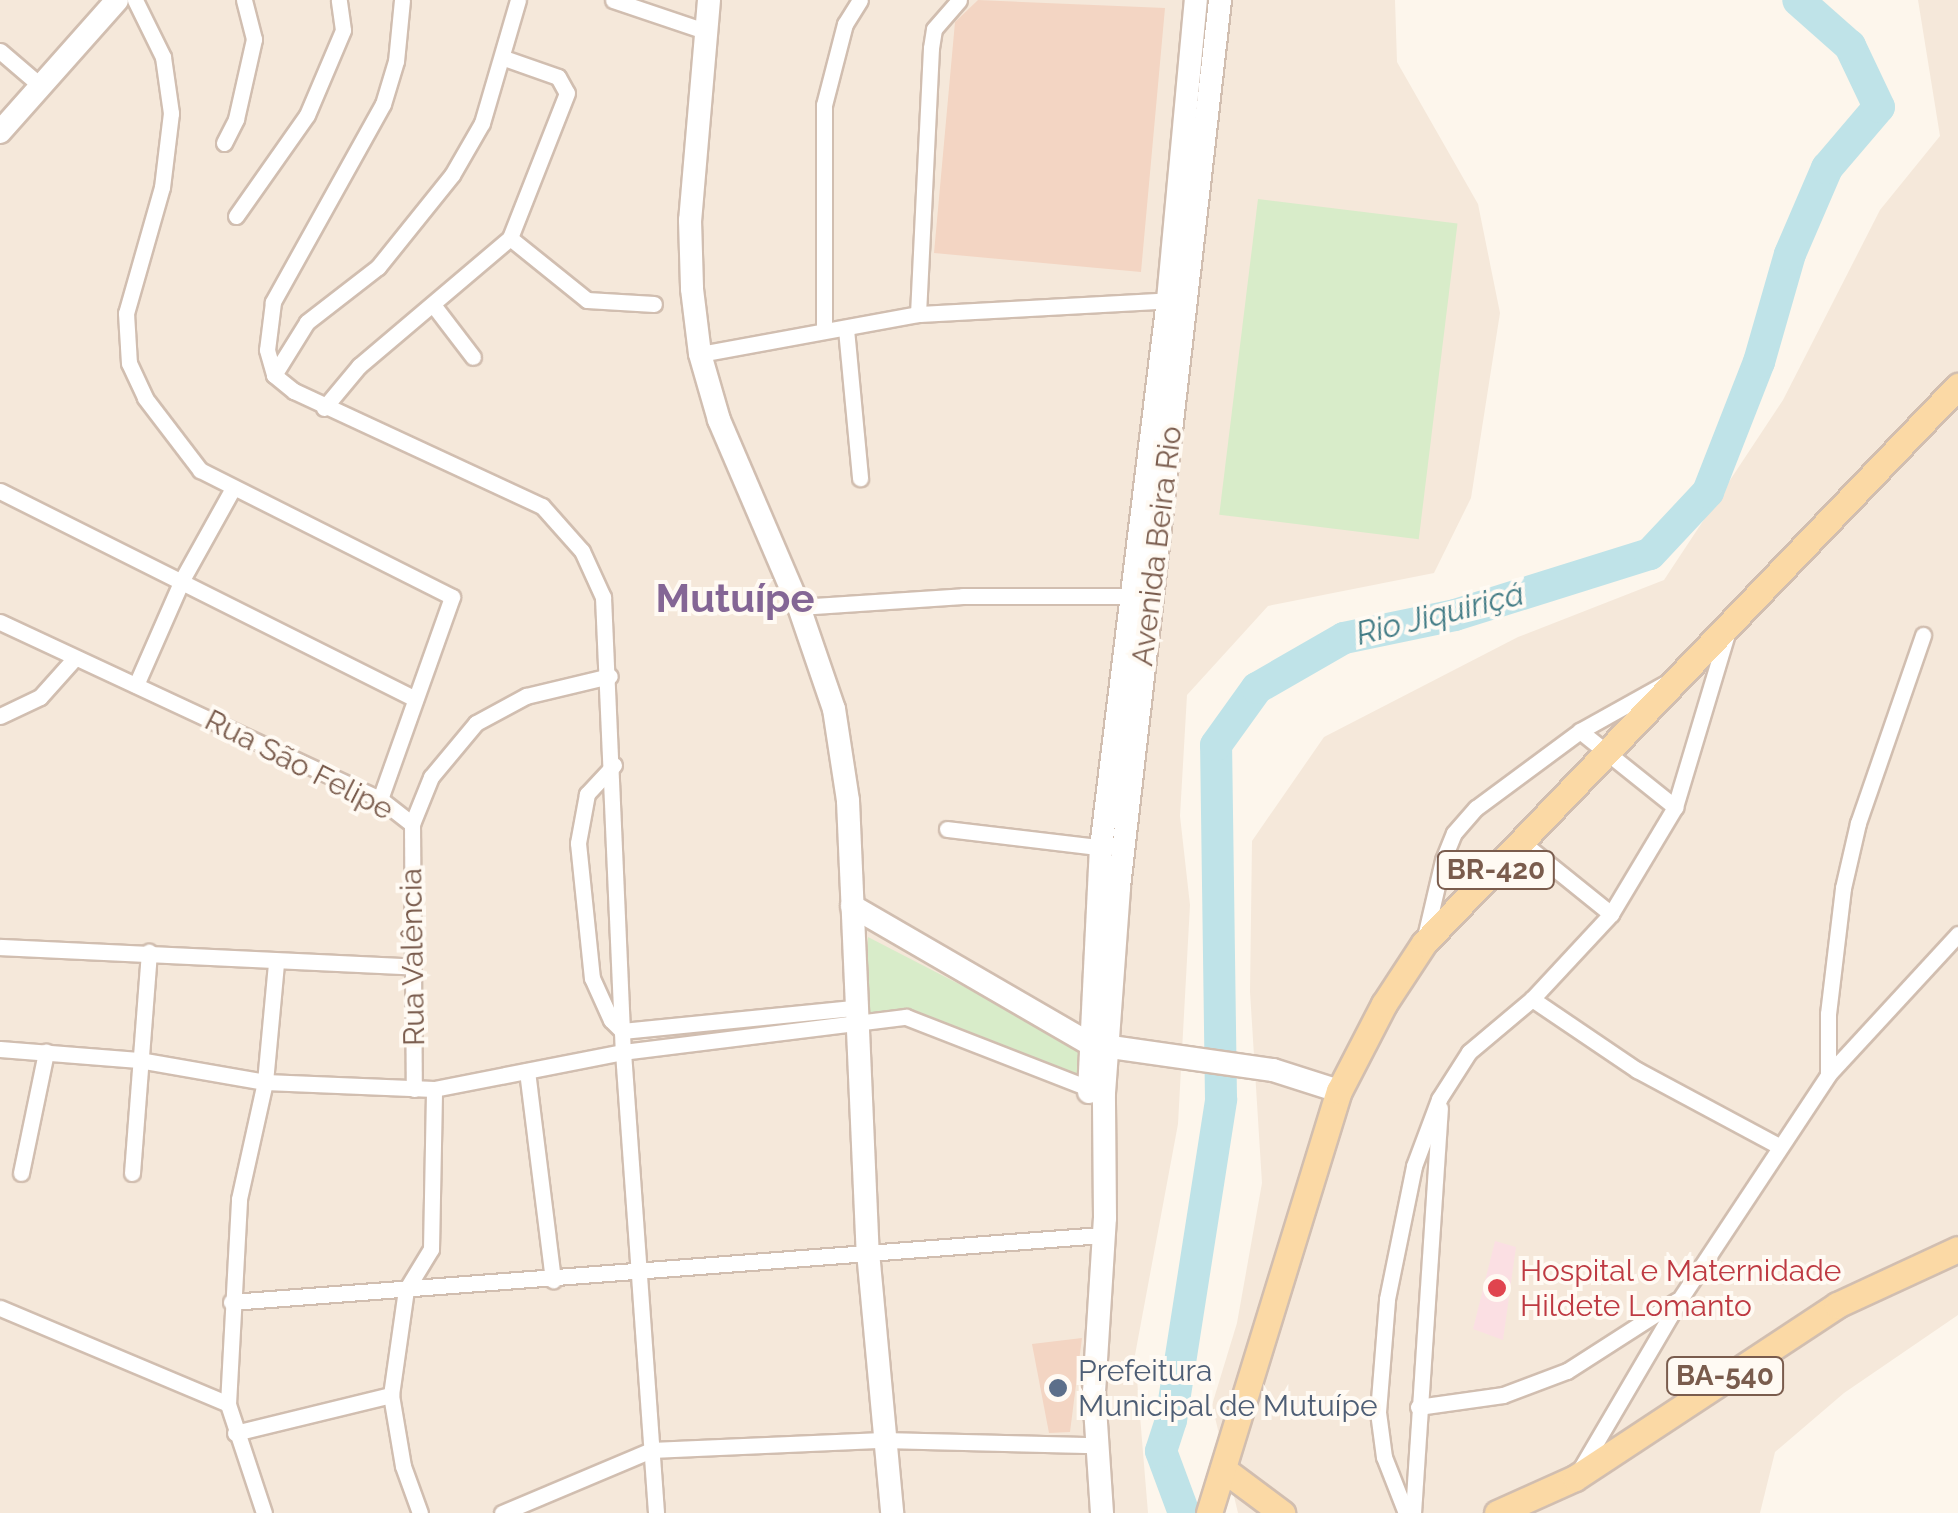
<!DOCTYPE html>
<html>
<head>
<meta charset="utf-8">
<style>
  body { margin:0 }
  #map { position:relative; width:1958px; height:1513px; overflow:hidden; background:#fdf6ec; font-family:Raleway,sans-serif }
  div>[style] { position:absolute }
  .residential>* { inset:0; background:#f5e8da }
  .medical>* { inset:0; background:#fbdfe3 }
  .green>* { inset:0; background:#d8ecc9; transform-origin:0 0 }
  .river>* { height:32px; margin:-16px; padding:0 16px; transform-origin:16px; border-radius:16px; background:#bfe3e8 }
  .building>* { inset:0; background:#f3d5c3 }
  .roads { filter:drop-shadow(2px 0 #d1beb0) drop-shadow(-2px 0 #d1beb0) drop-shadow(0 2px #d1beb0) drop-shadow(0 -2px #d1beb0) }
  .street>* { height:15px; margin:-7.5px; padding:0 7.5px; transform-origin:7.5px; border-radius:7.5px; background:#fff }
  .secondary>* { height:22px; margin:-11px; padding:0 11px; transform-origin:11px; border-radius:11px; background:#fff }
  .primary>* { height:25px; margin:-12.5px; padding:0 12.5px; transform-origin:12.5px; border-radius:12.5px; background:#fbd9a5 }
  .dots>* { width:28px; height:28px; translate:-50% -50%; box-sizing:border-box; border:5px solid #fffaf3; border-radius:50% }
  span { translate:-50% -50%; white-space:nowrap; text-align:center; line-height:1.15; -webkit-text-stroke:8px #fffaf3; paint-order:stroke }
  .shield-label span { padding:2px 8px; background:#fffaf3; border:2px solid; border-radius:8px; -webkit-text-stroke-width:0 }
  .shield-label { font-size:28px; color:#7a5c4d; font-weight:700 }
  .street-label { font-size:30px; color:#7a5c4d }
  .health-label { font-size:30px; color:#be3a42 }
  .left { translate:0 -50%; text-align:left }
  .service-label { font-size:30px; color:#4e5e75 }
  .water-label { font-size:32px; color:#437c86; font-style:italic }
  .district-label { font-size:40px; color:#846695; font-weight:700 }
</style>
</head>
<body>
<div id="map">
  <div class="residential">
    <i style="clip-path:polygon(0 0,1395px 0,1397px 62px,1478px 204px,1500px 313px,1471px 498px,1434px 573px,1268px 606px,1187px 695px,1180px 816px,1190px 905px,1178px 1124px,1135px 1355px,1148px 1513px,0 1513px)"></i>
    <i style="clip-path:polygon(1918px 0,1958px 0,1958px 1315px,1844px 1393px,1775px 1452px,1760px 1513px,1238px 1513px,1212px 1405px,1237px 1323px,1262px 1183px,1250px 992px,1252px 841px,1324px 737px,1518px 637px,1664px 580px,1783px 400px,1880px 210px,1940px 136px)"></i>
  </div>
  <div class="medical">
    <i style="clip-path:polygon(1495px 1241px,1516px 1247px,1503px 1340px,1473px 1329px)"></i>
  </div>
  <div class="green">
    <i style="left:1258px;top:199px;width:201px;height:318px;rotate:7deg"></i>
    <i style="clip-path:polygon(868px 937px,1083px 1048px,1083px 1082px,907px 1011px,863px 1014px)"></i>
  </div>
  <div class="river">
    <i style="left:1184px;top:1513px;width:66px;rotate:-110.4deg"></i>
    <i style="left:1161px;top:1451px;width:33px;rotate:-72deg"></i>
    <i style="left:1171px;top:1420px;width:325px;rotate:-81.1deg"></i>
    <i style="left:1221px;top:1099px;width:354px;rotate:-90.8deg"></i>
    <i style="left:1216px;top:745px;width:70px;rotate:-54.3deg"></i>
    <i style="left:1257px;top:688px;width:100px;rotate:-29.9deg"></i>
    <i style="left:1344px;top:638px;width:113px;rotate:-11.7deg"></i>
    <i style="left:1455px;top:615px;width:204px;rotate:-17.4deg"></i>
    <i style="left:1650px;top:554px;width:85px;rotate:-46.9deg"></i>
    <i style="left:1708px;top:492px;width:140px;rotate:-68.6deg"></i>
    <i style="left:1759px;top:362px;width:112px;rotate:-74deg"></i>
    <i style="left:1790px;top:254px;width:94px;rotate:-66.7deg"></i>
    <i style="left:1827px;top:168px;width:80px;rotate:-49.6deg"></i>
    <i style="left:1879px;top:107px;width:68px;rotate:-115.4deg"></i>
    <i style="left:1850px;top:46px;width:69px;rotate:-138.5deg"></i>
  </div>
  <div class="building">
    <i style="clip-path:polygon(978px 0,1165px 8px,1141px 272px,934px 253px,955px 22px)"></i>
    <i style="clip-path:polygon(1082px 1338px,1070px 1432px,1049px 1433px,1032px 1344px)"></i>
  </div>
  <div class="roads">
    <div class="street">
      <i style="left:135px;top:0;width:64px;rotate:63.8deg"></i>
      <i style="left:163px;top:57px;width:57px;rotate:81.9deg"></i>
      <i style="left:171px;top:113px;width:75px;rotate:96.9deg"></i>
      <i style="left:162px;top:187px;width:131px;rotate:105.9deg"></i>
      <i style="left:126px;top:313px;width:50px;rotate:86.6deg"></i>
      <i style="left:129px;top:363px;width:38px;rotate:65deg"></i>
      <i style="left:145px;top:398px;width:91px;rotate:52.6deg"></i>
      <i style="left:200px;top:470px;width:282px;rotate:26.7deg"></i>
      <i style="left:452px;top:597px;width:214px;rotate:109.6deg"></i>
      <i style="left:402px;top:0;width:61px;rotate:95.6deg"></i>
      <i style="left:396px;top:61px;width:45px;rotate:106.8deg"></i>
      <i style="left:383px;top:104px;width:227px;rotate:119.1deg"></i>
      <i style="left:273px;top:302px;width:48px;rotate:97.1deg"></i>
      <i style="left:267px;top:350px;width:26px;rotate:74deg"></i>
      <i style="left:274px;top:375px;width:26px;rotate:39deg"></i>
      <i style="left:294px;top:391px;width:273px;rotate:24.9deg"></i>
      <i style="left:542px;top:506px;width:60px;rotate:48.4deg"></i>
      <i style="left:582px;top:551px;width:51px;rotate:65.5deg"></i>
      <i style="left:603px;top:597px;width:455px;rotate:87.5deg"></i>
      <i style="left:623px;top:1052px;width:462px;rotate:85.9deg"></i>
      <i style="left:613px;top:0;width:100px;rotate:18.6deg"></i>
      <i style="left:0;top:51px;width:55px;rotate:40.6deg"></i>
      <i style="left:504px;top:58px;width:57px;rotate:19.4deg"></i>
      <i style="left:558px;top:77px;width:18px;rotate:61deg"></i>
      <i style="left:567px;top:93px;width:156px;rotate:111.5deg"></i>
      <i style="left:224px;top:143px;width:27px;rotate:-63deg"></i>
      <i style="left:236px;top:119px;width:82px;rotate:-77.3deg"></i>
      <i style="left:254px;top:39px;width:40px;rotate:-104.4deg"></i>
      <i style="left:236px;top:216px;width:123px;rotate:-54.9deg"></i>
      <i style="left:307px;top:115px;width:92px;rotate:-67deg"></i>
      <i style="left:343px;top:30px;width:30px;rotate:-98deg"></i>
      <i style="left:434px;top:306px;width:64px;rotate:52.6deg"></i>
      <i style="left:918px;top:314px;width:266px;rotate:-87.2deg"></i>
      <i style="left:931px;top:48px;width:19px;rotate:-81deg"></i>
      <i style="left:934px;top:29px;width:38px;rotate:-49deg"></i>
      <i style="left:846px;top:329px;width:150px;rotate:84.6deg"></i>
      <i style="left:824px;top:330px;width:225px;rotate:-90deg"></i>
      <i style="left:824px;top:105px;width:84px;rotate:-75.5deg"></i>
      <i style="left:845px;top:24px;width:28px;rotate:-58deg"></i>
      <i style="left:700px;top:354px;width:222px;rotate:-10.4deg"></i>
      <i style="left:918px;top:314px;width:259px;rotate:-3.1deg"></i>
      <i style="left:274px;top:375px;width:62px;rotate:-58.1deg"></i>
      <i style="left:307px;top:322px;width:90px;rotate:-37.8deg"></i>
      <i style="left:378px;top:267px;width:118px;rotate:-51.2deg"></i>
      <i style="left:452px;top:175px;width:60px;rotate:-60deg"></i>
      <i style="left:482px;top:123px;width:128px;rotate:-73.7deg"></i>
      <i style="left:324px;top:408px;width:55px;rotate:-50.2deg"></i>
      <i style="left:359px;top:366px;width:198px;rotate:-40.3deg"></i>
      <i style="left:510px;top:238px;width:99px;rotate:38.8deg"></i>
      <i style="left:587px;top:300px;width:67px;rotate:3.4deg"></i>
      <i style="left:0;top:491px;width:464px;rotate:26.6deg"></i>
      <i style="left:799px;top:607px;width:164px;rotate:-3.8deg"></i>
      <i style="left:963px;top:596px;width:177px"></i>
      <i style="left:0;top:622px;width:419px;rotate:25deg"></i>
      <i style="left:380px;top:799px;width:41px;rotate:38deg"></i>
      <i style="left:412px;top:824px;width:51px;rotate:-68deg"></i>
      <i style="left:431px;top:777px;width:70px;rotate:-50.2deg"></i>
      <i style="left:476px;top:723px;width:57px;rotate:-28.4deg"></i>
      <i style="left:526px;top:696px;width:86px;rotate:-13.4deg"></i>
      <i style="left:136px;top:685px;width:117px;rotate:-66.3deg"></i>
      <i style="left:183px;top:578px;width:103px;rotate:-60.9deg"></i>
      <i style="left:0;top:716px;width:44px;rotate:-25.4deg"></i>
      <i style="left:40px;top:697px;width:51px;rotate:-48.2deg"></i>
      <i style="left:1580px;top:731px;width:122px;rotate:38.7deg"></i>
      <i style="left:614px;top:765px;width:40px;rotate:133deg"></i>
      <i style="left:587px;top:794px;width:50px;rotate:100.4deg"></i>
      <i style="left:578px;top:843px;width:136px;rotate:84.1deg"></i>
      <i style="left:592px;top:978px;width:46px;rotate:65.7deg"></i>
      <i style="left:611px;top:1020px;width:16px;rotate:45deg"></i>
      <i style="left:622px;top:1031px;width:232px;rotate:-5.7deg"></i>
      <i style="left:412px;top:824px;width:265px;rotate:89.6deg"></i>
      <i style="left:947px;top:829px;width:161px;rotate:6.8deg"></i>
      <i style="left:1523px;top:843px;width:113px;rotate:38.9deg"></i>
      <i style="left:1425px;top:937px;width:79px;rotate:-76.8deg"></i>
      <i style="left:1443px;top:860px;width:29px;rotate:-68deg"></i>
      <i style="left:1454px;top:833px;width:33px;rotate:-49deg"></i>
      <i style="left:1476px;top:808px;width:129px;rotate:-36.5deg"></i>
      <i style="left:1580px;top:731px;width:96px;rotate:-29.2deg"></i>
      <i style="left:0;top:947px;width:410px;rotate:2.7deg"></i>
      <i style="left:1532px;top:999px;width:127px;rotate:34.1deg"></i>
      <i style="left:1637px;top:1070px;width:161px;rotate:28.2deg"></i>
      <i style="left:0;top:1049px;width:139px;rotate:4.5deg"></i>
      <i style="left:139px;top:1060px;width:128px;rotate:9.9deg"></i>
      <i style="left:265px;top:1082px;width:169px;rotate:2.4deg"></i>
      <i style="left:434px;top:1089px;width:193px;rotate:-11.1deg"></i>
      <i style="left:623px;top:1052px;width:285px;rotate:-7.1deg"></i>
      <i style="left:906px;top:1017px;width:206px;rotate:21.3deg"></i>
      <i style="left:527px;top:1071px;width:211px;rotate:82.9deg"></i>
      <i style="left:1828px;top:1075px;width:61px;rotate:-90deg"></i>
      <i style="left:1828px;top:1014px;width:127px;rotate:-83.2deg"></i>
      <i style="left:1843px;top:888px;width:67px;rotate:-77deg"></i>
      <i style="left:1858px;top:823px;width:199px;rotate:-70.9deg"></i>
      <i style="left:21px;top:1173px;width:124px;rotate:-78.3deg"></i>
      <i style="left:132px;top:1173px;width:222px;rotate:-85.6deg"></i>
      <i style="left:231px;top:1302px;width:873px;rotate:-4.4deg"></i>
      <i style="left:0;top:1308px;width:247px;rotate:22.8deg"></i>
      <i style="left:1418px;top:1407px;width:86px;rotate:-8deg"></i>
      <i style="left:1503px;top:1395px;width:68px;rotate:-20.6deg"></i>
      <i style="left:1567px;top:1371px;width:130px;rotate:-32.7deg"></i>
      <i style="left:235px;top:1433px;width:161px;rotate:-13.7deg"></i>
      <i style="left:1581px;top:1468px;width:196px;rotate:-59.6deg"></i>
      <i style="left:1680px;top:1299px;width:268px;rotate:-56.5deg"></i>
      <i style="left:1828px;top:1075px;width:192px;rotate:-47.3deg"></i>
      <i style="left:264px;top:1513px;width:115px;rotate:-108.3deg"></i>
      <i style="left:228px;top:1404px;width:205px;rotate:-86.9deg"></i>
      <i style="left:239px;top:1199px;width:120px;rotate:-77.5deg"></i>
      <i style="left:265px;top:1082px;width:119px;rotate:-84.7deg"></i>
      <i style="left:420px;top:1513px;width:50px;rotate:-109.9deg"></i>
      <i style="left:403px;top:1466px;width:72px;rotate:-99.6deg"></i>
      <i style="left:391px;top:1395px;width:106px;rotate:-81.9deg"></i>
      <i style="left:406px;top:1290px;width:48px;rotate:-58.6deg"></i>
      <i style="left:431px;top:1249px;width:160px;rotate:-88.9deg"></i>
      <i style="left:502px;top:1513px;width:162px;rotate:-22.9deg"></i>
      <i style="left:651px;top:1450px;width:232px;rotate:-2.5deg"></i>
      <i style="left:883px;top:1440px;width:212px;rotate:1.4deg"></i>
      <i style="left:1406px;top:1513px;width:60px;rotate:-111.4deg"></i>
      <i style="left:1384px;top:1457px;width:45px;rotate:-97.6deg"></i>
      <i style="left:1378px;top:1412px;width:113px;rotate:-85.4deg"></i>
      <i style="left:1387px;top:1299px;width:136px;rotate:-78.5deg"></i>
      <i style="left:1414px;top:1166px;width:72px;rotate:-69.5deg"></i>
      <i style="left:1439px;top:1099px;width:56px;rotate:-57.4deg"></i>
      <i style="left:1469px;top:1052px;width:82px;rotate:-40.1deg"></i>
      <i style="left:1532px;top:999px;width:116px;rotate:-47.1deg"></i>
      <i style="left:1611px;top:914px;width:125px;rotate:-59.1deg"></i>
      <i style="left:1675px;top:807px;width:181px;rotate:-73.3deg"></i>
      <i style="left:1413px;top:1513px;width:406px;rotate:-86.2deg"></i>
    </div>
    <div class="secondary">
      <i style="left:709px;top:0;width:221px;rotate:94.9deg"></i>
      <i style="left:690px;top:220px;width:69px;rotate:88.3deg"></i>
      <i style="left:692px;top:289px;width:65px;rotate:83deg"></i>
      <i style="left:700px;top:354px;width:69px;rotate:73.9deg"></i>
      <i style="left:719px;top:420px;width:203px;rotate:66.8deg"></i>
      <i style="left:799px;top:607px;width:108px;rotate:71.1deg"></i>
      <i style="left:834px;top:709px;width:93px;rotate:81.3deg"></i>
      <i style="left:848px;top:801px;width:451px;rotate:87.5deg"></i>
      <i style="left:868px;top:1252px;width:262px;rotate:84.7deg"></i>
      <i style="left:0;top:132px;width:176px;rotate:-48.4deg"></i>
      <i style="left:852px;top:906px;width:275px;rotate:30.1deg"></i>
      <i style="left:1090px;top:1044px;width:185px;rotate:8.1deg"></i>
      <i style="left:1273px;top:1070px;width:69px;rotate:17.7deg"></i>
      <i style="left:1089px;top:1092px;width:244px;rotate:-87.2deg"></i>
      <i style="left:1101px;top:848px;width:552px;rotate:-83.03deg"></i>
      <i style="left:1168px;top:300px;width:301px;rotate:-84.7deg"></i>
      <i style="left:1102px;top:1513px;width:121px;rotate:-93.8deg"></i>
      <i style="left:1094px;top:1392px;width:174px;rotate:-86.4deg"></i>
      <i style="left:1105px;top:1218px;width:125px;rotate:-90.5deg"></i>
      <i style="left:1104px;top:1093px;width:207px;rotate:-85.8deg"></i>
      <i style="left:1119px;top:887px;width:893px;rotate:-83.5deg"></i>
    </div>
    <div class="primary">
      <i style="left:1223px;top:1469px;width:74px;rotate:36.7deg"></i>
      <i style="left:1209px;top:1513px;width:442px;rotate:-72.9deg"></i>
      <i style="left:1339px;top:1091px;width:98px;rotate:-62.7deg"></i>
      <i style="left:1384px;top:1004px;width:73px;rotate:-56.7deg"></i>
      <i style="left:1424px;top:943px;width:772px;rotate:-46.21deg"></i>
      <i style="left:1497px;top:1513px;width:85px;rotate:-24.2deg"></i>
      <i style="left:1575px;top:1478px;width:314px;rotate:-33.4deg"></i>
      <i style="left:1837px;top:1305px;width:133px;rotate:-24.8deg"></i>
    </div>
  </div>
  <div class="dots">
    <i style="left:1497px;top:1288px;background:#e0444e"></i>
    <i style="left:1058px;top:1388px;background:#5c6f8a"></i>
  </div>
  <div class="shield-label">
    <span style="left:1496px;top:870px">BR-420</span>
    <span style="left:1725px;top:1376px">BA-540</span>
  </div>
  <div class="street-label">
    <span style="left:1157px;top:546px;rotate:-83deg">Avenida Beira Rio</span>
    <span style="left:299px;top:765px;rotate:27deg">Rua São Felipe</span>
    <span style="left:413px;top:957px;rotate:-91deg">Rua Valência</span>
  </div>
  <div class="health-label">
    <span class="left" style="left:1520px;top:1288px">Hospital e Maternidade<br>Hildete Lomanto</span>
  </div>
  <div class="service-label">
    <span class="left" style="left:1078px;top:1388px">Prefeitura<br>Municipal de Mutuípe</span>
  </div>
  <div class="water-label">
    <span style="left:1440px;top:614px;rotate:-14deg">Rio Jiquiriçá</span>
  </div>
  <div class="district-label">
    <span style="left:735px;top:598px">Mutuípe</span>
  </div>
</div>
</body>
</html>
